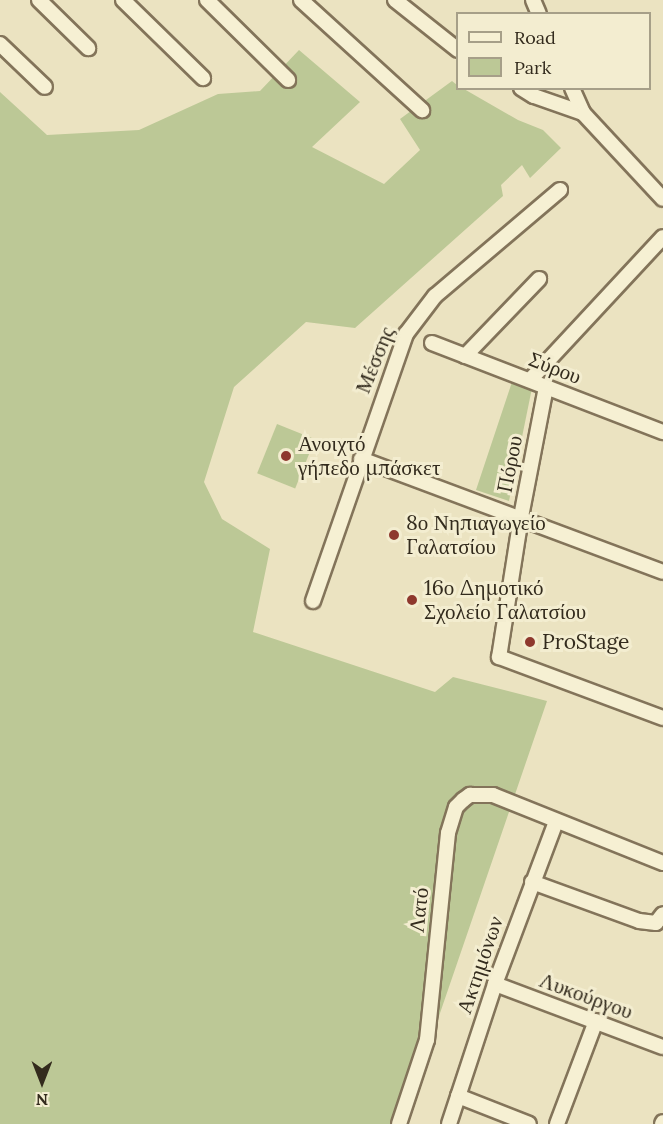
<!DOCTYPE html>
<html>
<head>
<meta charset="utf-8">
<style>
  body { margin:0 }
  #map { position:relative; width:663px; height:1124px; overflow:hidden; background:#ebe3c1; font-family:Lora,serif }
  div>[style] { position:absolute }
  .green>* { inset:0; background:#bcc896; transform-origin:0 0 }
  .roads { filter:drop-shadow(2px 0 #83745a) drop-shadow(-2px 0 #83745a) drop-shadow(0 2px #83745a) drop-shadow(0 -2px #83745a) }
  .minor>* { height:14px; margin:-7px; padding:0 7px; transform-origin:7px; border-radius:7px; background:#f6f0d3 }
  .dots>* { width:16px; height:16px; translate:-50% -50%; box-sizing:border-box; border:3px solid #f3edd0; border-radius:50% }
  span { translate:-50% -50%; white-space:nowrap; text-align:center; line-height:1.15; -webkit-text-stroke:6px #f3edd0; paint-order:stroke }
  .street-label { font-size:21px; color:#332b1d }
  .poi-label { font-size:21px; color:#332b1d }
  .left { translate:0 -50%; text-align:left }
  .legend { position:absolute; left:456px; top:12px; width:195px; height:78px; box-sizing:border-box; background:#f3edd0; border:2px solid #a69f88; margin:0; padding:8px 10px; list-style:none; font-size:18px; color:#332b1d }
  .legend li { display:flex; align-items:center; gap:12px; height:30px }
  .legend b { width:30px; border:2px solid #a69f88 }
  .north { position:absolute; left:12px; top:1052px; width:60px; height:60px; -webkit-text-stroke:4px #f3edd0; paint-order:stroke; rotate:180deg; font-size:16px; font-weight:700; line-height:24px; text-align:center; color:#332b1d }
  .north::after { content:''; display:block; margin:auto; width:21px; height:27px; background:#332b1d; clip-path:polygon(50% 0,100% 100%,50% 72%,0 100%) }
</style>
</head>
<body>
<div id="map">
  <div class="green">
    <i style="clip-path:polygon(299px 50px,360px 102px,312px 147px,384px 184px,420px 150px,400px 119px,452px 81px,457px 85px,458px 88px,464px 89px,518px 120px,543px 130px,561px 148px,530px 178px,522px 165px,501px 185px,503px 196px,355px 328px,306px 322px,234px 387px,204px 482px,222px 519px,270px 549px,253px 632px,435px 692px,453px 677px,547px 701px,402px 1124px,0 1124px,0 92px,47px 135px,139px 130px,218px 94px,260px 91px)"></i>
    <i style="clip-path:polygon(512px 382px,532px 388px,509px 501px,476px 490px)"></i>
    <i style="left:277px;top:424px;width:41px;height:53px;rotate:22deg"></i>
  </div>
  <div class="roads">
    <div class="minor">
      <i style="left:39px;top:0;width:69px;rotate:44.4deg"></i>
      <i style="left:123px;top:0;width:112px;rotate:44.3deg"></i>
      <i style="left:207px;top:0;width:114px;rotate:44.6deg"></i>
      <i style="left:301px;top:0;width:164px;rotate:42.3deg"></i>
      <i style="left:395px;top:0;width:80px;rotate:38.4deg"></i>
      <i style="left:533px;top:0;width:15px;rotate:67deg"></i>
      <i style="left:0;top:44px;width:62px;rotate:43.7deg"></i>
      <i style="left:521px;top:88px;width:15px;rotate:32deg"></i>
      <i style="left:534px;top:96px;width:52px;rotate:19.1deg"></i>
      <i style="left:572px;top:88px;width:27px;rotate:66deg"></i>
      <i style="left:583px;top:113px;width:117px;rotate:47.1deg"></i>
      <i style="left:432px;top:343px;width:248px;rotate:21.1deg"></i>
      <i style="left:465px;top:356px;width:107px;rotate:-46.1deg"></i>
      <i style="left:530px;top:380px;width:195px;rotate:-47.1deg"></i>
      <i style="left:546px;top:387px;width:132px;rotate:100.9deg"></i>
      <i style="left:521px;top:517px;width:142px;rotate:98.9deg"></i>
      <i style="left:499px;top:657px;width:175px;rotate:20.4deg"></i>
      <i style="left:361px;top:459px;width:322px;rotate:20.5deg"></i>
      <i style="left:313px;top:601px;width:283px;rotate:-70.8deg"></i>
      <i style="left:406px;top:334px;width:48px;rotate:-52.7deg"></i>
      <i style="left:435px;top:296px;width:164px;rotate:-40.3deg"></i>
      <i style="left:532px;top:882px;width:114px;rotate:20deg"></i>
      <i style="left:639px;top:921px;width:17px;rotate:7deg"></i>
      <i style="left:656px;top:923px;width:11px;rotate:-52deg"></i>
      <i style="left:495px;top:984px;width:179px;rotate:20.6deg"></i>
      <i style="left:458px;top:1096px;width:76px;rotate:21.5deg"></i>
      <i style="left:399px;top:1124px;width:89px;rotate:-71.6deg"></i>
      <i style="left:427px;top:1040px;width:208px;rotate:-84.2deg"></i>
      <i style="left:448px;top:833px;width:27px;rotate:-73deg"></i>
      <i style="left:456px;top:807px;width:10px;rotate:-45deg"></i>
      <i style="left:463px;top:800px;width:9px;rotate:-36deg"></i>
      <i style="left:470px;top:795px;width:23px"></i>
      <i style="left:493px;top:795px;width:183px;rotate:21.8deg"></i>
      <i style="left:449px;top:1124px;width:147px;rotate:-71.8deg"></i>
      <i style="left:495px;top:984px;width:173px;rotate:-69.4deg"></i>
      <i style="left:557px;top:1124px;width:110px;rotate:-69.3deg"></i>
      <i style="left:662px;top:1124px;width:2px;rotate:-63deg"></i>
    </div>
  </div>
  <div class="dots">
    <i style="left:286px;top:456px;background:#8e382d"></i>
    <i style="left:394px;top:535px;background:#8e382d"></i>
    <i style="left:412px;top:600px;background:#8e382d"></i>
    <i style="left:530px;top:642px;background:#8e382d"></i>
  </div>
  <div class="street-label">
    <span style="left:375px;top:360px;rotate:-68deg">Μέσσης</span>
    <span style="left:555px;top:368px;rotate:21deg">Σύρου</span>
    <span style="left:510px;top:464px;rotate:-79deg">Πόρου</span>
    <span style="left:419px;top:910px;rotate:-84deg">Λατό</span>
    <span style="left:480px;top:965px;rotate:-71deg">Ακτημόνων</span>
    <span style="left:586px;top:996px;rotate:20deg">Λυκούργου</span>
  </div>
  <div class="poi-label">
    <span class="left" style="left:298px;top:456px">Ανοιχτό<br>γήπεδο μπάσκετ</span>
    <span class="left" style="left:406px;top:535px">8ο Νηπιαγωγείο<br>Γαλατσίου</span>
    <span class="left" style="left:424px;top:600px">16ο Δημοτικό<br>Σχολείο Γαλατσίου</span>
    <span class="left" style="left:542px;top:642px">ProStage</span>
  </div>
  <ul class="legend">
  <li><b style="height:8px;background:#f6f0d3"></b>Road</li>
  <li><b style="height:16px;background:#bcc896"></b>Park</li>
  </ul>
  <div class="north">N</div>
</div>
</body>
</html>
